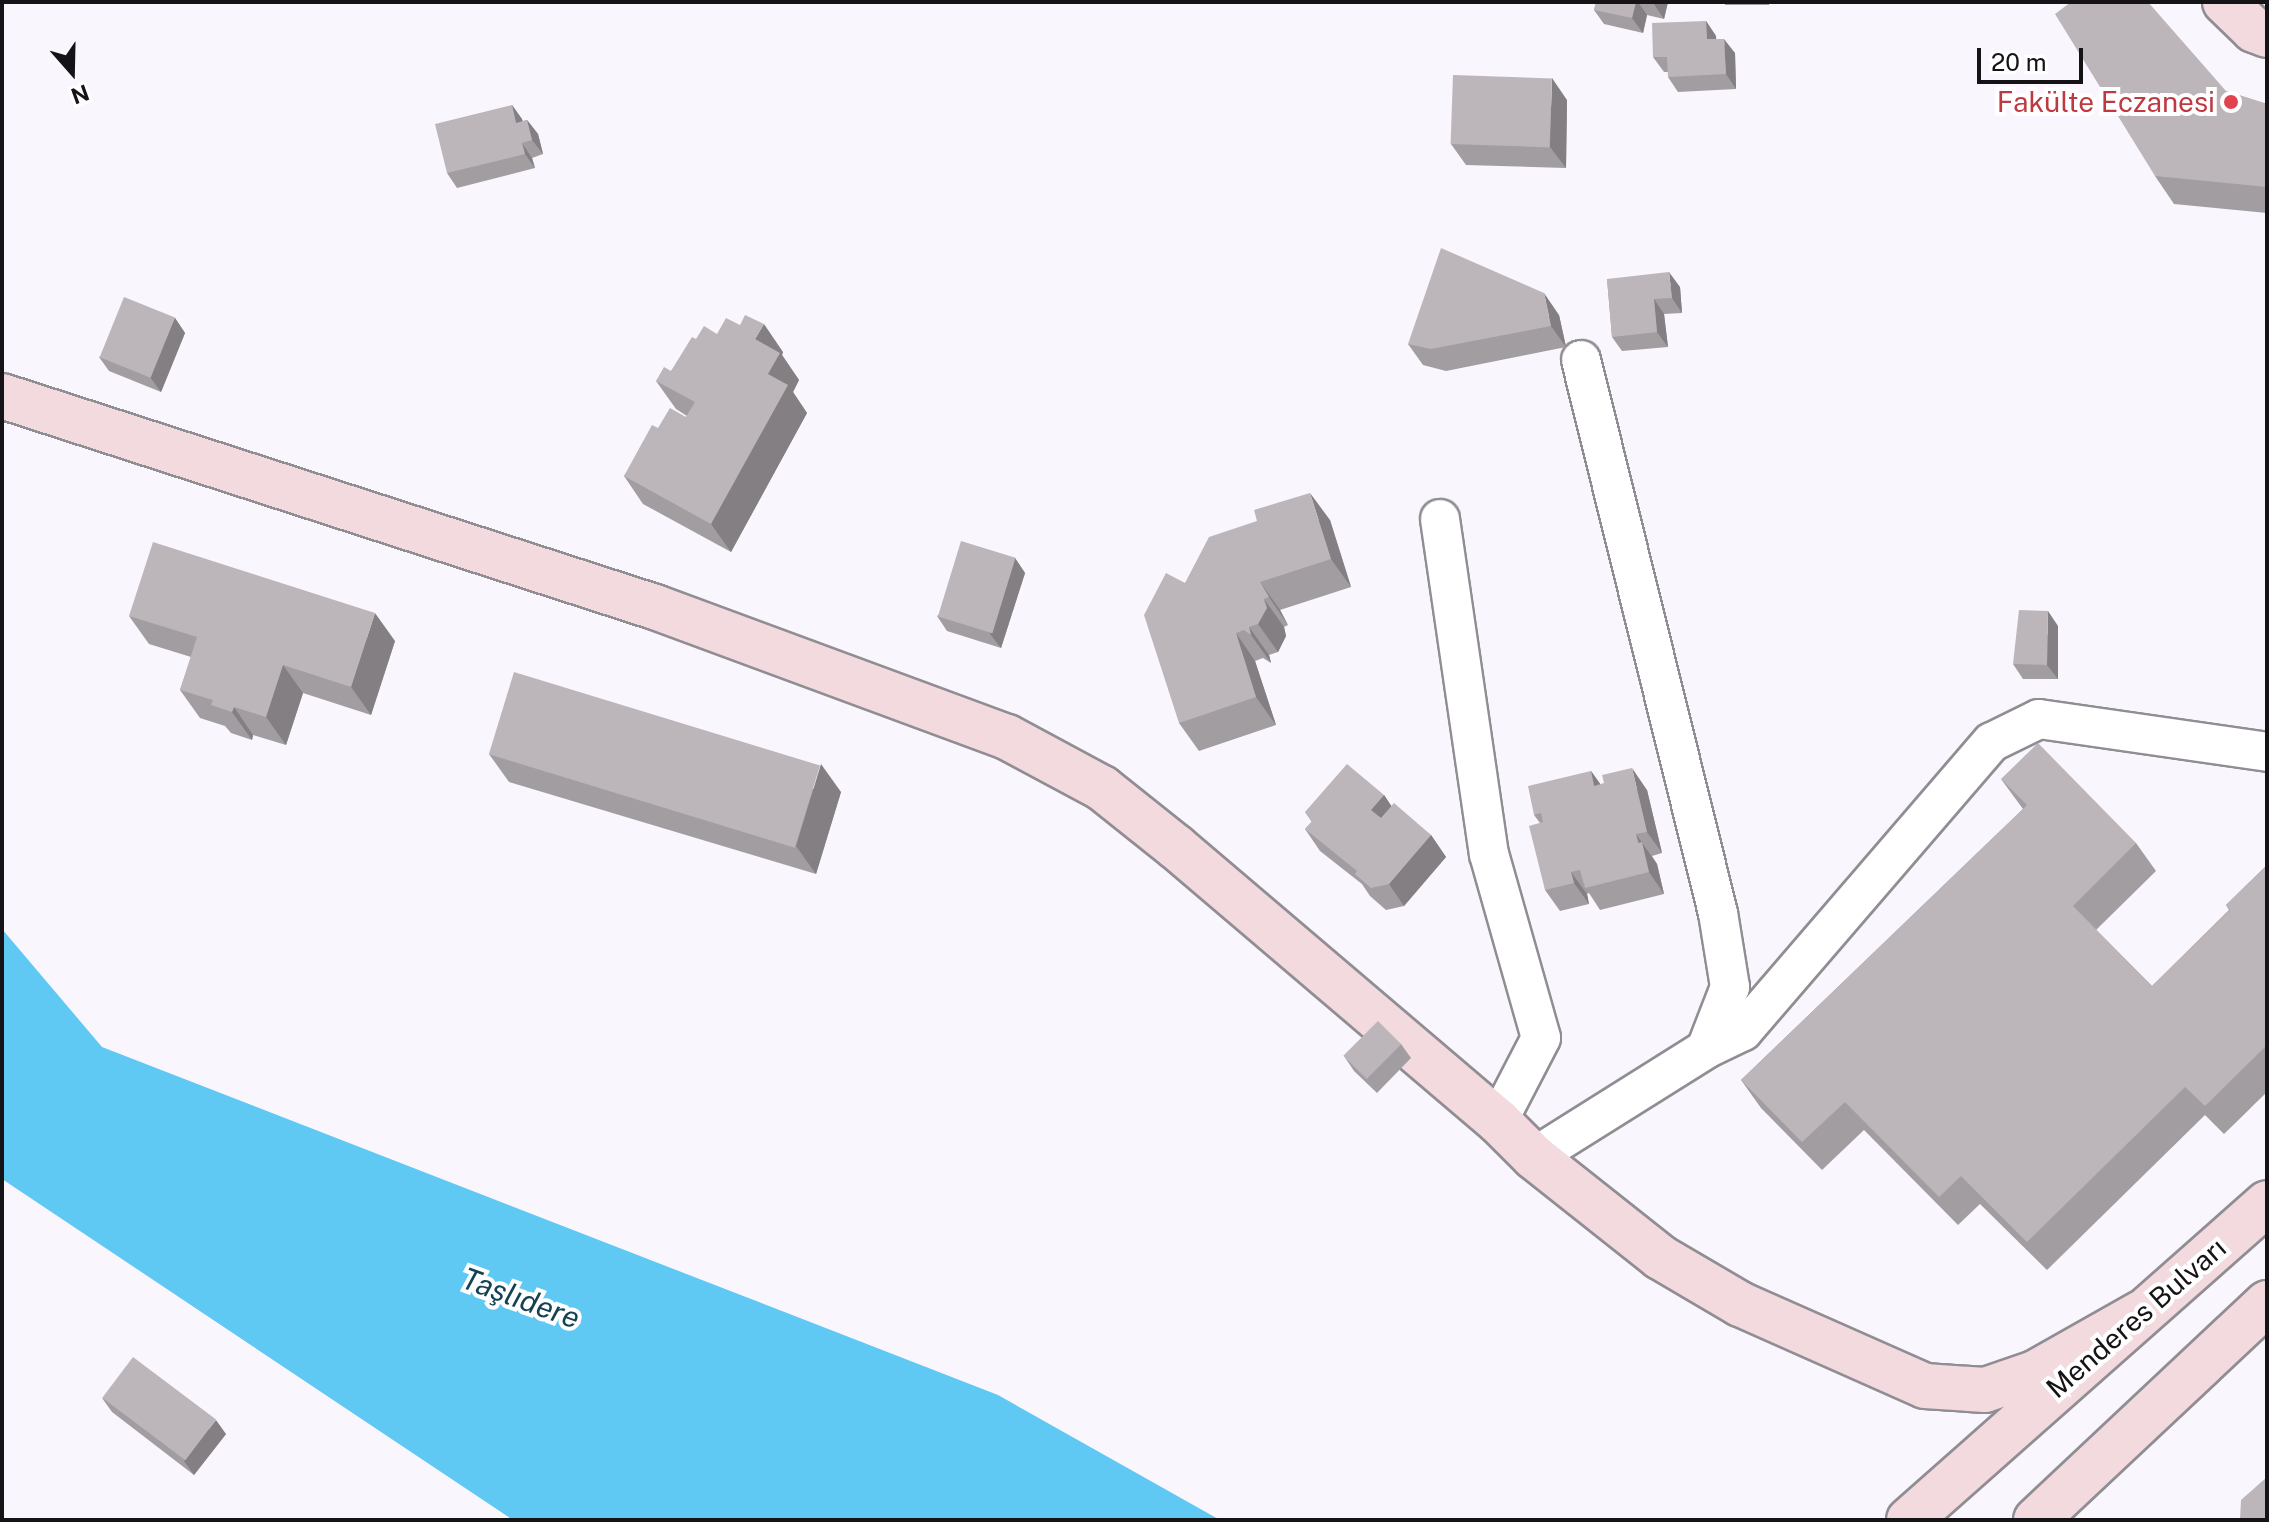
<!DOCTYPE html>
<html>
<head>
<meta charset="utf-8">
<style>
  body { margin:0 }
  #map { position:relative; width:2269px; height:1522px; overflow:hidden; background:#faf6fd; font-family:"Public Sans",sans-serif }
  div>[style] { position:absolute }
  .water>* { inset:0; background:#5fc9f4 }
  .roads { filter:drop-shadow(2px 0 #908d93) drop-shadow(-2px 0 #908d93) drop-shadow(0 2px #908d93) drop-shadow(0 -2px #908d93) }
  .street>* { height:38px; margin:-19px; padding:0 19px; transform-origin:19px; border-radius:19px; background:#fff }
  .secondary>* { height:44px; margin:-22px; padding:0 22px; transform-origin:22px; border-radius:22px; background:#f2dadf }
  .wall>* { inset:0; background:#a29da1; transform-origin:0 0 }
  .shaded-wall>* { inset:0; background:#847f83 }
  .building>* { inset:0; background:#bcb6bb; transform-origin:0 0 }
  .dots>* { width:22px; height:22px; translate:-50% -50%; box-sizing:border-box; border:4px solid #fff; border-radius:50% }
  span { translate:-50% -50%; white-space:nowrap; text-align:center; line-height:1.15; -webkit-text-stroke:8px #fff; paint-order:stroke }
  .health-label { font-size:28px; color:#be3a42 }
  .right { translate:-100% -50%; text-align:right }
  .street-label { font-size:28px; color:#151316 }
  .water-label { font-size:30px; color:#144254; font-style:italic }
  .frame { position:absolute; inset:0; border:4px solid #151316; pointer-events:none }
  .north { position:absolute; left:32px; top:32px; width:80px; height:80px; -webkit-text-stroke:6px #fff; paint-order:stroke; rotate:160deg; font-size:22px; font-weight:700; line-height:32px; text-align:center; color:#151316 }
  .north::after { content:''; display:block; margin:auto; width:28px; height:36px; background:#151316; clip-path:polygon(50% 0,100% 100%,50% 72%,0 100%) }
  .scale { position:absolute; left:1977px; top:48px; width:106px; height:36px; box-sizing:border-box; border:4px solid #151316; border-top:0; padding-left:10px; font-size:24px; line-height:28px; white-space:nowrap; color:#151316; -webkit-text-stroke:6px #fff; paint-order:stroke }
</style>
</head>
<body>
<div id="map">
  <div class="water">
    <i style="clip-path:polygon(2px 929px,102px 1047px,998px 1395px,1220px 1520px,513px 1520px,2px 1179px)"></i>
  </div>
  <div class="roads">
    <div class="street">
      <i style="left:1581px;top:360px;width:570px;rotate:76.09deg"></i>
      <i style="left:1718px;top:913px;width:75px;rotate:80.8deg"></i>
      <i style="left:1730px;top:987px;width:66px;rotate:111.2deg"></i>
      <i style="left:1440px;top:519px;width:339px;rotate:81.7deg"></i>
      <i style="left:1489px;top:854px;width:191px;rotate:74.2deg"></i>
      <i style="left:1541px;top:1038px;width:93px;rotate:117.4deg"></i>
      <i style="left:1534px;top:1157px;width:203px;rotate:-32.1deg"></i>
      <i style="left:1706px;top:1049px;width:41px;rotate:-25.9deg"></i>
      <i style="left:1743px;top:1031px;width:381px;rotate:-49.3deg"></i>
      <i style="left:1992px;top:742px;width:52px;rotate:-26.1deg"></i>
      <i style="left:2039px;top:719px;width:230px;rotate:8.2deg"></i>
    </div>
    <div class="secondary">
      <i style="left:2225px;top:2px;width:40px;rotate:44deg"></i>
      <i style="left:2254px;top:30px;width:14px;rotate:21deg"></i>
      <i style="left:2px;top:396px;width:686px;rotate:17.91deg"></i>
      <i style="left:655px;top:607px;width:375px;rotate:20.3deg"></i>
      <i style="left:1007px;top:737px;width:108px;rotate:28.2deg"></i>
      <i style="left:1102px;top:788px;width:95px;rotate:38.6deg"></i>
      <i style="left:1176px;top:847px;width:423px;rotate:40.4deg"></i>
      <i style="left:1498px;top:1121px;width:51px;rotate:45deg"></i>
      <i style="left:1534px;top:1157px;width:161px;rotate:38.4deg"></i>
      <i style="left:1660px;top:1257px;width:93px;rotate:30.4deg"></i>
      <i style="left:1740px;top:1304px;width:202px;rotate:23.9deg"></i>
      <i style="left:1925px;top:1386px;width:60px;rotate:3.8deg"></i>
      <i style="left:1985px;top:1390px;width:53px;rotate:-18.8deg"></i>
      <i style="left:2035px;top:1373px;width:122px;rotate:-29.5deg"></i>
      <i style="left:1909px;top:1520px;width:478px;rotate:-41.5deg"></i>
      <i style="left:2036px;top:1520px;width:317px;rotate:-43.2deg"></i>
    </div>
  </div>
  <div class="wall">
    <i style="clip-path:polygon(1596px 2px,1668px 2px,1664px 19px,1647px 15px,1643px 33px,1604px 24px,1594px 10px)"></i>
    <i style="left:1725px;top:2px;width:44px;height:3px"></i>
    <i style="clip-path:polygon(1706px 21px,1716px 36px,1716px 39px,1735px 53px,1736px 89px,1678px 92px,1668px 77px,1668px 72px,1664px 72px,1653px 57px)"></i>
    <i style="clip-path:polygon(2226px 91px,2267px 104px,2267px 213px,2174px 204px,2155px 176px)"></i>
    <i style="clip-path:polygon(1567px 100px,1566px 168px,1466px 165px,1451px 144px)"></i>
    <i style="clip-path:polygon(512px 105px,523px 121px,527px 120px,538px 134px,543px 154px,532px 158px,535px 168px,457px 188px,447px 173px)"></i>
    <i style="clip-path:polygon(1607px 279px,1680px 287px,1682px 313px,1664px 314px,1668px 347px,1622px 351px,1612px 337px)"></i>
    <i style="clip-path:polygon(1559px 315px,1566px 347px,1446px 371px,1423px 365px,1408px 344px)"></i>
    <i style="clip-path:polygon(175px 318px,185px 333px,161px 392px,109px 371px,99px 357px)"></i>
    <i style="clip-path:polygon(717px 334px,783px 352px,782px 355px,799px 380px,793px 392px,807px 413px,731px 552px,643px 504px,624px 476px,658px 428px,686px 417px,687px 416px,676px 409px,656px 381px,671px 371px,696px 339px)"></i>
    <i style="clip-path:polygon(1330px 520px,1351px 587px,1280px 610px,1288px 625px,1284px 627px,1286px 636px,1278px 652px,1269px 655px,1271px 663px,1263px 658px,1255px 661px,1276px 725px,1199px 751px,1179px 723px,1185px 583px,1257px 521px)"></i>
    <i style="clip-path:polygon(1015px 558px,1025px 573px,1001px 648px,947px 631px,937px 616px)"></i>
    <i style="clip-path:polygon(129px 616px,395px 641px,371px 715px,303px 693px,286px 745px,253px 735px,252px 740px,231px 733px,225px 726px,200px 718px,180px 690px,191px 657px,149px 644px)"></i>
    <i style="clip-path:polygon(2058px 626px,2058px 679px,2023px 679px,2013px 664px)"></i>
    <i style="clip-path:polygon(489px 754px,841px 792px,816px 874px,509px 782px)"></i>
    <i style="clip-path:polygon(1591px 771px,1600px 784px,1647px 790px,1662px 853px,1652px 856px,1657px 864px,1664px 894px,1600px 910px,1589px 893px,1587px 894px,1589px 904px,1560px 911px,1545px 890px,1540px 823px,1534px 815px)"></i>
    <i style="clip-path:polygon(2001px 779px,2136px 843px,2156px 871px,2096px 930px,2152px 986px,2229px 910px,2226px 905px,2267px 865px,2267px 1092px,2224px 1134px,2205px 1115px,2047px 1270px,1980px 1204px,1958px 1225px,1864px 1130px,1822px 1170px,1761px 1108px,1741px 1080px,2023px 809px)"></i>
    <i style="clip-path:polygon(1384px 795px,1391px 806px,1431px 835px,1446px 857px,1404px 906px,1386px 910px,1370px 896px,1362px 884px,1320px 851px,1305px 829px,1312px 822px,1305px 812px)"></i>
    <i style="clip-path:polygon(1401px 1044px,1411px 1058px,1377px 1093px,1354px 1071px,1344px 1056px)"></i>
    <i style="clip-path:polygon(102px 1398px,226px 1434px,194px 1475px,112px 1412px)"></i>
  </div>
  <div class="shaded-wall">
    <i style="clip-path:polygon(1636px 2px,1638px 2px,1647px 15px,1643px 33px,1632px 18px)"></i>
    <i style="clip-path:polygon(1654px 2px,1668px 2px,1664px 19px,1654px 4px)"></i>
    <i style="clip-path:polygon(1706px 21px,1716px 36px,1717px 54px,1707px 39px)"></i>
    <i style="clip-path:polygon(1724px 39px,1735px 53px,1736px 89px,1726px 74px)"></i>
    <i style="clip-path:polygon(1552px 78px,1567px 100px,1566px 168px,1550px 147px)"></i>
    <i style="clip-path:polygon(512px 105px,522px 119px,526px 138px,516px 123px)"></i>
    <i style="clip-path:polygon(527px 120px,538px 134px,543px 154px,532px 140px)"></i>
    <i style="clip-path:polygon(522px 143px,532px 158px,535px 168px,525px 154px)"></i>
    <i style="clip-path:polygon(1669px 272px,1680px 287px,1682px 313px,1672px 298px)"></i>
    <i style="clip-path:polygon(1544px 293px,1559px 315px,1566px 347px,1551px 326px)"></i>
    <i style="clip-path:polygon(1654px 299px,1664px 314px,1668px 347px,1657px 332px)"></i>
    <i style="clip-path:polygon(175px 318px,185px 333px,161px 392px,150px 377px)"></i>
    <i style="clip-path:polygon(764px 324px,783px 352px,782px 355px,799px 380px,793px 392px,807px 413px,731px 552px,711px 524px,768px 374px,755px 339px)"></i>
    <i style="clip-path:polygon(1310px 493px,1330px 520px,1351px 587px,1331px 559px)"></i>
    <i style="clip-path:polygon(1015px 558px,1025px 573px,1001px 648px,990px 634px)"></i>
    <i style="clip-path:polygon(1260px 582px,1280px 610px,1288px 625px,1269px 597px)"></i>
    <i style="clip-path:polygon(1264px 599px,1284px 627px,1286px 636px,1278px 652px,1258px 624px)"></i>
    <i style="clip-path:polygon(2048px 611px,2058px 626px,2058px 679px,2047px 665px)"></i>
    <i style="clip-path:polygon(375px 613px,395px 641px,371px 715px,351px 687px)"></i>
    <i style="clip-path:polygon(1249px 627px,1269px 655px,1271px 663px,1251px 635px)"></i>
    <i style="clip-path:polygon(1236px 633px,1255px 661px,1276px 725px,1256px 697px)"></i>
    <i style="clip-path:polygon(283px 665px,303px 693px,286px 745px,266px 717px)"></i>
    <i style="clip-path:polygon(234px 707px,253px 735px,252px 740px,232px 712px)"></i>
    <i style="clip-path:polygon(821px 764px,841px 792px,816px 874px,796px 846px)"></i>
    <i style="clip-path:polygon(1632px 768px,1647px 790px,1662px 853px,1647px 832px)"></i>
    <i style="clip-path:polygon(1591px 771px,1606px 792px,1594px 786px)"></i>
    <i style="clip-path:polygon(1384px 795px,1399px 817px,1386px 831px,1371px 810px)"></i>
    <i style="clip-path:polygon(1636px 834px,1657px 864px,1664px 894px,1649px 872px)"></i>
    <i style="clip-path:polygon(1431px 835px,1446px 857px,1404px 906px,1389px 884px)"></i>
    <i style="clip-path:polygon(1571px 872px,1587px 894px,1589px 904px,1574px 883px)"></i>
    <i style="clip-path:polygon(216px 1420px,226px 1434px,194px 1475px,184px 1461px)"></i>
  </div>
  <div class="building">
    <i style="clip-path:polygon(1596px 2px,1636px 2px,1632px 18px,1594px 10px)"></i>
    <i style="clip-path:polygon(2071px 2px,2148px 2px,2226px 91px,2267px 104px,2267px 187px,2155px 176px,2055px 14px)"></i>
    <i style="clip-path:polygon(1706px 21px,1707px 39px,1724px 39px,1726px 74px,1668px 77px,1667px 57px,1653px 57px,1652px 23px)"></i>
    <i style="left:1453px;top:75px;width:99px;height:69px;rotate:2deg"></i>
    <i style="clip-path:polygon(512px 105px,516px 123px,527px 120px,532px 140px,522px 143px,525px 154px,447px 173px,435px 124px)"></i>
    <i style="clip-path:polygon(1441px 248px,1544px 293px,1551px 326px,1431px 349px,1408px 344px)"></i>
    <i style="clip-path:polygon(1669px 272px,1672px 298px,1654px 299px,1657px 332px,1612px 337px,1607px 279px)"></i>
    <i style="left:124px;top:297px;width:55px;height:65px;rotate:22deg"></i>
    <i style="clip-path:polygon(745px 315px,764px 324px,755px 339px,780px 353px,768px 374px,788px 385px,711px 524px,624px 476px,652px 425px,658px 428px,670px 408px,686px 417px,695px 402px,656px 381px,664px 367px,671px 371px,692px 337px,696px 339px,704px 326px,717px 334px,726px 318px,740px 325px)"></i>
    <i style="clip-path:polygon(1310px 493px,1331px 559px,1260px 582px,1269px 597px,1264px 599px,1267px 608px,1258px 624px,1249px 627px,1251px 635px,1244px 630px,1236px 633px,1256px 697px,1179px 723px,1144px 615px,1166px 573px,1185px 583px,1209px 537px,1257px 521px,1254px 510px)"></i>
    <i style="left:961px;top:541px;width:57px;height:79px;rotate:17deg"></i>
    <i style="clip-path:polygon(153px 542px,375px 613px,351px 687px,283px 665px,266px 717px,234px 707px,232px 712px,211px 705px,213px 700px,180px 690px,197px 637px,129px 616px)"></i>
    <i style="clip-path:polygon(2019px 610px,2048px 611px,2047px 665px,2013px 664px)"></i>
    <i style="left:514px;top:672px;width:320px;height:86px;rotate:17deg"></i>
    <i style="clip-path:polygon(2038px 743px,2136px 843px,2073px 906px,2152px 986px,2230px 910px,2226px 905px,2267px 865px,2267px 1045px,2205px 1106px,2185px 1087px,2027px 1242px,1961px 1176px,1939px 1197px,1845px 1102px,1802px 1142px,1741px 1080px,2027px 805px,2001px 779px)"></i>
    <i style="clip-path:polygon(1347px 764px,1384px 795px,1371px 810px,1381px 818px,1394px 803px,1431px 835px,1389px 884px,1371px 888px,1355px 874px,1357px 871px,1305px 829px,1312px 821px,1305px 812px)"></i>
    <i style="clip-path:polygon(1632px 768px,1647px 832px,1636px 834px,1638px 843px,1642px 842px,1649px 872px,1585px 888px,1580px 870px,1571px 872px,1574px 883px,1545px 890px,1529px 826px,1543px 822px,1541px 813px,1534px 815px,1528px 786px,1591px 771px,1594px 786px,1604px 783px,1602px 775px)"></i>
    <i style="left:1378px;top:1021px;width:33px;height:49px;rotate:45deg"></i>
    <i style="left:133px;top:1357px;width:104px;height:51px;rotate:37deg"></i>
    <i style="clip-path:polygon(2267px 1477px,2267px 1520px,2240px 1520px,2241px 1500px)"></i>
  </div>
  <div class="dots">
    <i style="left:2231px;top:102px;background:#e0444e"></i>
  </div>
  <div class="health-label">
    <span class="right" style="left:2215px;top:102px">Fakülte Eczanesi</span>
  </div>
  <div class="street-label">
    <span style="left:2136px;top:1318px;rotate:-41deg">Menderes Bulvarı</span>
  </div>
  <div class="water-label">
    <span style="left:521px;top:1298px;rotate:20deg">Taşlıdere</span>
  </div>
  <div class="frame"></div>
  <div class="north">N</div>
  <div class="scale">20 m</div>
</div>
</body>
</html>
